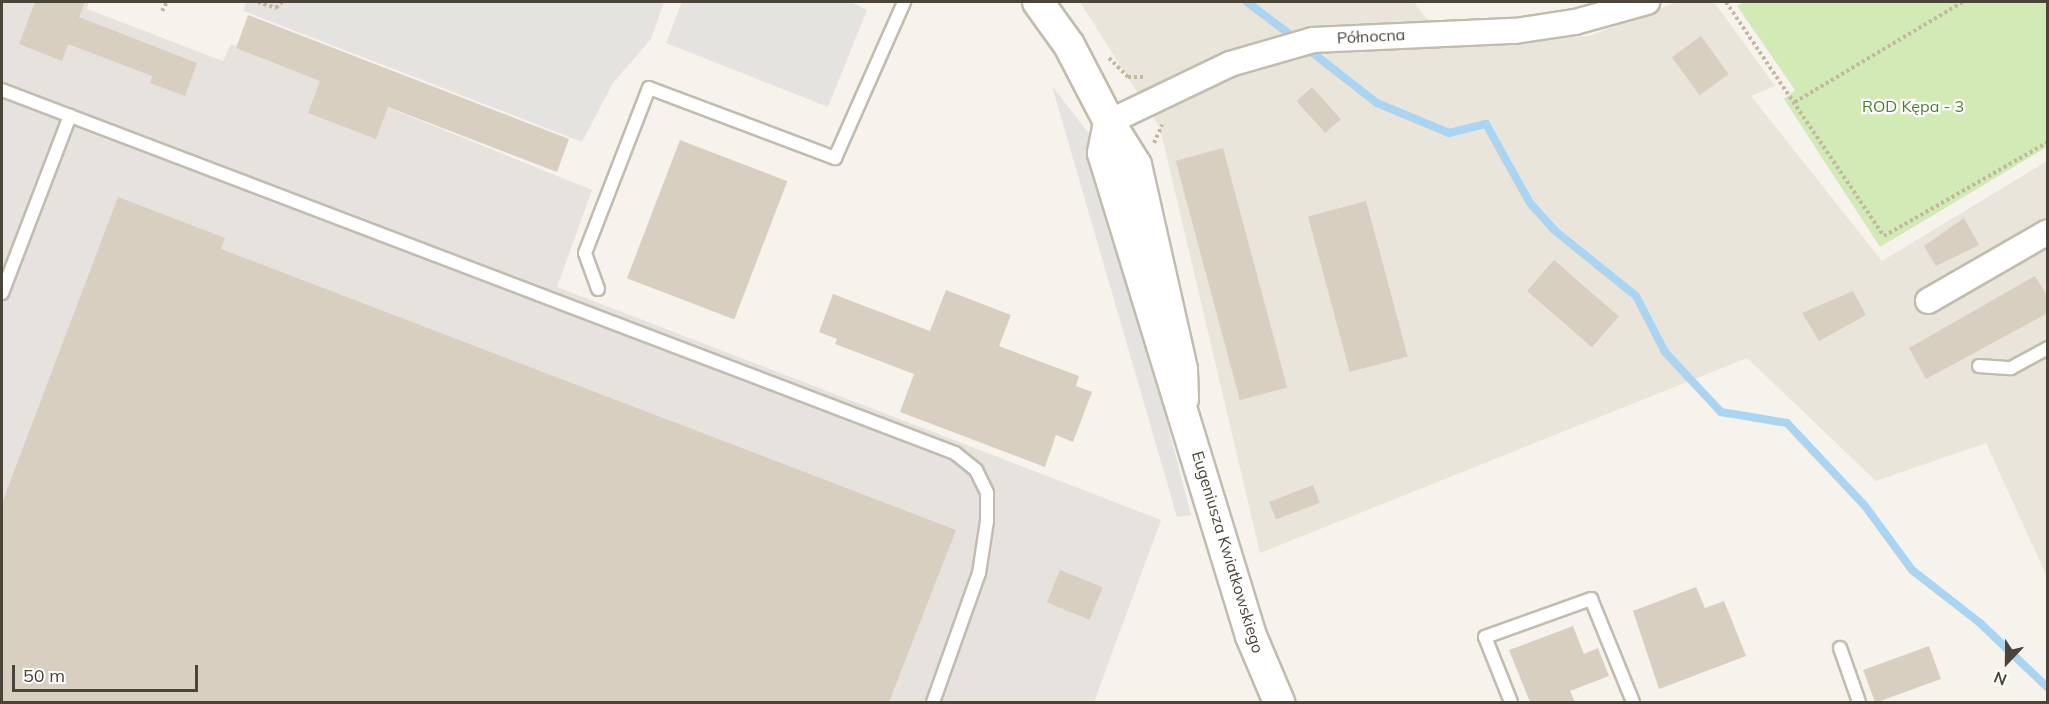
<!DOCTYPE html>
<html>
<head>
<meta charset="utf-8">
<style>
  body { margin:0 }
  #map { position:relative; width:2049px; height:704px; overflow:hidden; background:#f6f3ec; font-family:Mulish,sans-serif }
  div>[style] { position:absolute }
  .residential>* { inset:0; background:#eae5da }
  .industrial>* { inset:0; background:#e6e2dd }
  .green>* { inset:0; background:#d2eab5 }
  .parking>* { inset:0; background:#e5e3e0 }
  .stream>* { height:8px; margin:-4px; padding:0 4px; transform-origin:4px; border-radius:4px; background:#a9d4f2 }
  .building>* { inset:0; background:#d8cfc1; transform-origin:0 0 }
  .path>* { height:4px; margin-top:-2px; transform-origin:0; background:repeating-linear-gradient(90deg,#c4b79f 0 3px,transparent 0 6px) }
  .roads { filter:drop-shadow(2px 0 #c2bbae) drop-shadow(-2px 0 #c2bbae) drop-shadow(0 2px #c2bbae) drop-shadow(0 -2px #c2bbae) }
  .service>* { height:12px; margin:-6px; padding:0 6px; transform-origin:6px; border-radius:6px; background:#fff }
  .minor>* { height:24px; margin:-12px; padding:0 12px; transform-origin:12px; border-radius:12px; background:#fff }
  .tertiary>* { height:30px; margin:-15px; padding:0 15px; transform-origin:15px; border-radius:15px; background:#fff }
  span { translate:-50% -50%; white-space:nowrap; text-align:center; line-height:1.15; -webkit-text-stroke:4.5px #fff; paint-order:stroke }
  .street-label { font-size:16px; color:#4b4439 }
  .park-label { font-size:16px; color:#4a7f2a }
  .frame { position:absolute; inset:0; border:3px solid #4b4439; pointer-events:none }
  .north { position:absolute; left:1977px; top:632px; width:60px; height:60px; -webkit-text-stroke:4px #fff; paint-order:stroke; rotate:202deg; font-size:16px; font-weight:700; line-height:24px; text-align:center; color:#4b4439 }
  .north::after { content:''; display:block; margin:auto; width:21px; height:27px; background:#4b4439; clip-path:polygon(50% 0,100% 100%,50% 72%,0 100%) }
  .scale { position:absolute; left:12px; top:665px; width:186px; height:27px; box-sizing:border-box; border:3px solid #4b4439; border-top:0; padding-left:8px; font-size:18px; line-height:21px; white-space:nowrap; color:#4b4439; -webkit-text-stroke:4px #fff; paint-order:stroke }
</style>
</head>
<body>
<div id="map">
  <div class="residential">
    <i style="clip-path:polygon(1080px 2px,1414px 2px,1447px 45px,1589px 36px,1677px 2px,1714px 2px,1775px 86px,1751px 96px,1882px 261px,2047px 161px,2047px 577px,1986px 443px,1876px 481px,1747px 358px,1260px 553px,1160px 128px)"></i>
  </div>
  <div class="industrial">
    <i style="clip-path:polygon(2px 2px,89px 2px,87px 9px,223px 61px,231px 44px,592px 190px,557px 287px,1161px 520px,1094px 702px,2px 702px)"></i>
  </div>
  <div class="green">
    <i style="clip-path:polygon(1745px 2px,2047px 2px,2047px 147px,1880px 247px,1784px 99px,1795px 90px,1737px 6px)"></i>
  </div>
  <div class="parking">
    <i style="clip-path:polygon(246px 2px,664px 2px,651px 39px,613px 83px,582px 142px,244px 11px)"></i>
    <i style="clip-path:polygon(682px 2px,851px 2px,867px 10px,828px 107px,666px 43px)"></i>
    <i style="clip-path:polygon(1052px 86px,1094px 140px,1191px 515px,1177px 517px)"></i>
  </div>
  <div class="stream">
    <i style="left:1247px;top:2px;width:61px;rotate:37.1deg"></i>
    <i style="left:1305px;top:47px;width:91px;rotate:37.9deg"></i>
    <i style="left:1377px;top:103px;width:78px;rotate:22.6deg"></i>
    <i style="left:1449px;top:133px;width:38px;rotate:-14deg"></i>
    <i style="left:1486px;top:124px;width:90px;rotate:60.9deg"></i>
    <i style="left:1530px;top:203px;width:36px;rotate:48deg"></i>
    <i style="left:1554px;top:230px;width:105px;rotate:38.8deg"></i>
    <i style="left:1636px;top:296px;width:63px;rotate:62.6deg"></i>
    <i style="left:1665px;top:352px;width:82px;rotate:47deg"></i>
    <i style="left:1721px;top:412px;width:67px;rotate:9.5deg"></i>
    <i style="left:1787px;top:423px;width:114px;rotate:46.8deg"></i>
    <i style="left:1865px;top:506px;width:79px;rotate:53.7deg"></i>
    <i style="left:1912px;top:570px;width:86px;rotate:37.9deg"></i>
    <i style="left:1980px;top:623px;width:94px;rotate:43.7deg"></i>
  </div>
  <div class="building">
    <i style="clip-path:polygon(35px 2px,85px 2px,79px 17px,197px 63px,185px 96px,150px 83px,152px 76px,68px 44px,62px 61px,19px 44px)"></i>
    <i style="clip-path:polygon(248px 15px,569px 139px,557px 172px,388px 107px,376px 139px,308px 113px,320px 81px,236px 48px)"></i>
    <i style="left:1701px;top:36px;width:47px;height:36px;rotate:54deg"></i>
    <i style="left:1312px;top:87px;width:43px;height:21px;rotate:48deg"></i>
    <i style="left:680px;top:140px;width:115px;height:148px;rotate:21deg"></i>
    <i style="left:1223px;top:148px;width:248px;height:49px;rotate:75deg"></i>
    <i style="clip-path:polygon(118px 197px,225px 238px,221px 249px,956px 530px,889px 702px,2px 702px,2px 503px)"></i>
    <i style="left:1366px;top:201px;width:161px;height:60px;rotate:75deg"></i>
    <i style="clip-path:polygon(1964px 218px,1979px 245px,1936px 266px,1924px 246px)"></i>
    <i style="left:1554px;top:260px;width:86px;height:41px;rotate:41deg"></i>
    <i style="clip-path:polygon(2035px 276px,2048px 297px,2048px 313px,1926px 379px,1909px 348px)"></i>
    <i style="clip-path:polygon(946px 290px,1011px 315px,999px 346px,1079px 376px,1076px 386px,1092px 392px,1073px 442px,1056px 435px,1045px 467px,900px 412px,914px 374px,835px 344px,837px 339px,819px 332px,833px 294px,930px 331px)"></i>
    <i style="clip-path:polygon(1853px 291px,1866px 315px,1819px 341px,1802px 313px)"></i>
    <i style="left:1313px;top:485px;width:19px;height:47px;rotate:69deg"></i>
    <i style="left:1060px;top:570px;width:46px;height:35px;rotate:22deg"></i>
    <i style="clip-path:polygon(1696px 587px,1705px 608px,1724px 601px,1746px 656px,1659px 689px,1633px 611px)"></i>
    <i style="clip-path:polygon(1573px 626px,1584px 654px,1598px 648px,1609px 676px,1570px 691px,1575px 702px,1530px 702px,1509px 650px)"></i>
    <i style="left:1929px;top:646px;width:35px;height:70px;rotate:70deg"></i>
  </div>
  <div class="path">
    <i style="left:258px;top:2px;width:19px;rotate:18deg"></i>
    <i style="left:276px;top:8px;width:8px;rotate:-45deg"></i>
    <i style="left:1726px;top:2px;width:282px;rotate:56deg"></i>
    <i style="left:1884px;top:236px;width:189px;rotate:-29.8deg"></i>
    <i style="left:162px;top:11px;width:10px;rotate:-61deg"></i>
    <i style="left:1109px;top:58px;width:27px;rotate:45deg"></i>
    <i style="left:1128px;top:77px;width:15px"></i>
    <i style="left:1795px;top:102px;width:196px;rotate:-30.8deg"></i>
    <i style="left:1154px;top:143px;width:20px;rotate:-66deg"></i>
  </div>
  <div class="roads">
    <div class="service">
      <i style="left:2px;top:90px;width:1020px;rotate:20.85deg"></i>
      <i style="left:955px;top:453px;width:27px;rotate:39deg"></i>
      <i style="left:976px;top:470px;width:25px;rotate:64deg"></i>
      <i style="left:987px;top:493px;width:28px;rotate:90deg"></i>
      <i style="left:987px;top:521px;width:53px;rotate:98.7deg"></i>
      <i style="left:979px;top:573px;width:137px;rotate:109.6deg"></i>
      <i style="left:598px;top:289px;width:38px;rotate:-110deg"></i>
      <i style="left:585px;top:253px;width:177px;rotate:-68.8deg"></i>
      <i style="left:649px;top:88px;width:199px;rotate:20.6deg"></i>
      <i style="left:835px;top:158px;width:171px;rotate:-66.1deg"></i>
      <i style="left:2px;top:293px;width:190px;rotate:-69deg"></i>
      <i style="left:1979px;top:366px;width:32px;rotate:4deg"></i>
      <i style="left:2011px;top:368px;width:42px;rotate:-28.4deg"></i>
      <i style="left:1840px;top:648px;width:57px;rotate:70.6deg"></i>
      <i style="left:1511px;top:702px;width:70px;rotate:-111.8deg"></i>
      <i style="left:1485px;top:637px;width:113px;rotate:-19.7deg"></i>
      <i style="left:1591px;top:599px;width:111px;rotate:67.8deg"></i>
    </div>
    <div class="minor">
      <i style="left:1109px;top:122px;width:134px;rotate:-25.6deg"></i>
      <i style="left:1230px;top:64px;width:86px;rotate:-16.1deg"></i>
      <i style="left:1313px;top:40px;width:202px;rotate:-2.6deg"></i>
      <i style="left:1515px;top:31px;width:61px;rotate:-8.5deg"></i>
      <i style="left:1575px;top:22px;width:75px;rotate:-15.5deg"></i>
      <i style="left:1928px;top:301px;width:138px;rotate:-29.9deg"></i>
    </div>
    <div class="tertiary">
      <i style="left:1038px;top:2px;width:53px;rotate:54.2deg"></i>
      <i style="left:1069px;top:45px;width:87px;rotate:62.5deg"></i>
      <i style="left:1183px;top:399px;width:30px;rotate:-92deg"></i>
      <i style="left:1182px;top:369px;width:209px;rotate:-102.7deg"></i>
      <i style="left:1136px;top:165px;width:51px;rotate:-122.1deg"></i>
      <i style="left:1109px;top:122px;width:32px;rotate:101deg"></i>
      <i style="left:1103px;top:153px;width:505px;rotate:72.96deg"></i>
      <i style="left:1251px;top:636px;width:72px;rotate:67deg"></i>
    </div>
  </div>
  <div class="street-label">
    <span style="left:1371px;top:36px;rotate:-3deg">Północna</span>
    <span style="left:1228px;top:552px;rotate:73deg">Eugeniusza Kwiatkowskiego</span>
  </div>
  <div class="park-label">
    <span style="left:1913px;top:106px">ROD Kępa - 3</span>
  </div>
  <div class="frame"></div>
  <div class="north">N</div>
  <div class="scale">50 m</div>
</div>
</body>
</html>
